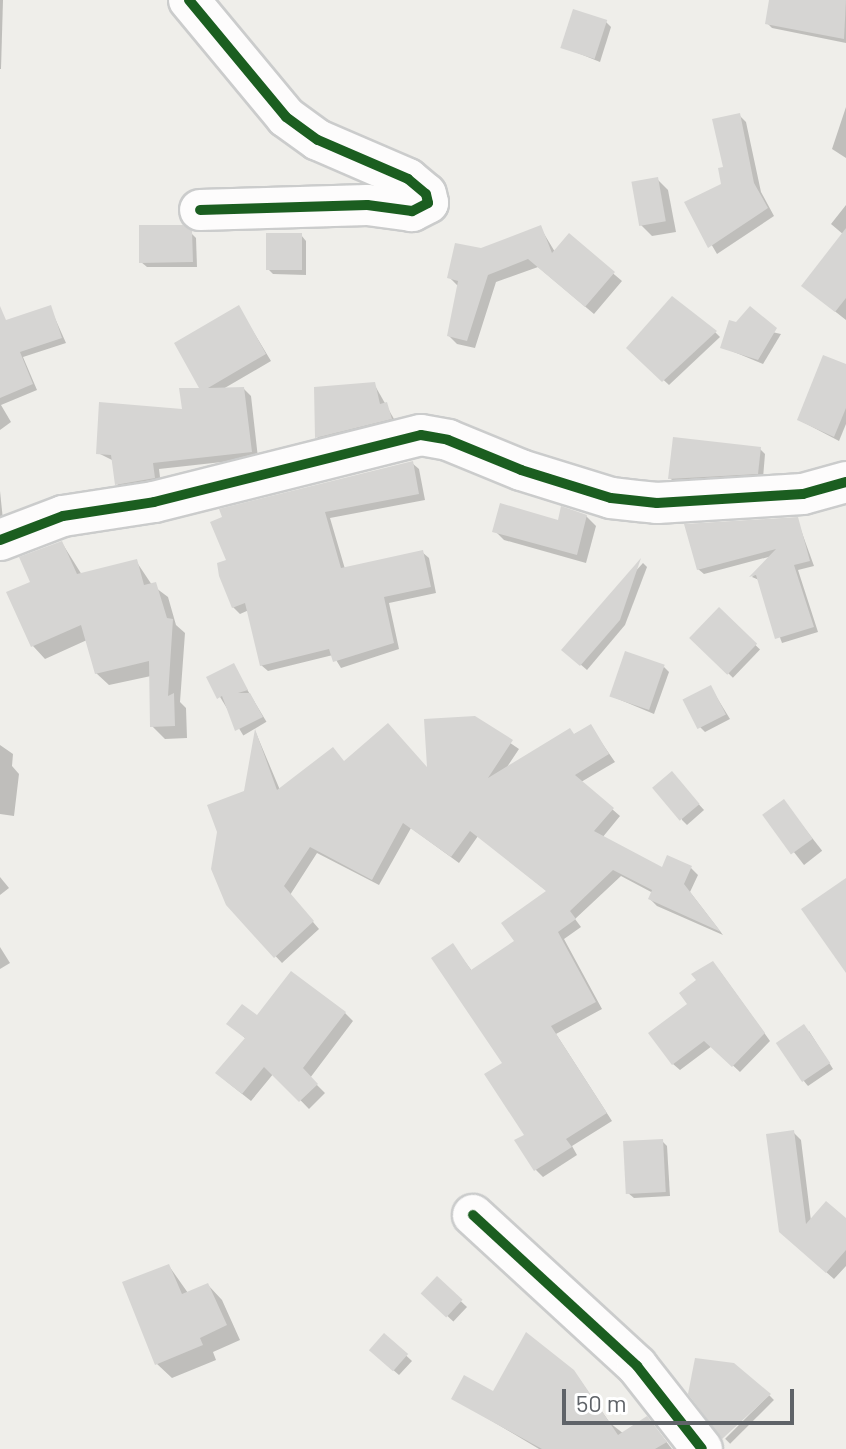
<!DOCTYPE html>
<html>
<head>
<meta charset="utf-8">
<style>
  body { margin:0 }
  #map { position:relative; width:846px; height:1449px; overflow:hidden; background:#efeeea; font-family:Barlow,sans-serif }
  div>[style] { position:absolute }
  .shadow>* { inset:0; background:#0003; transform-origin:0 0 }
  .building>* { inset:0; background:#d6d5d3; transform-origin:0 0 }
  .roads { filter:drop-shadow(2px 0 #cbcccc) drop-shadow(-2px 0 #cbcccc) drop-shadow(0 2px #cbcccc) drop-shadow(0 -2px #cbcccc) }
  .minor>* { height:40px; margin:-20px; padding:0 20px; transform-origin:20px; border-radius:20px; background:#fdfcfc }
  .cycleway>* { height:10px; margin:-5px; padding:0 5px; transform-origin:5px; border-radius:5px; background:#1b5e20 }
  span { translate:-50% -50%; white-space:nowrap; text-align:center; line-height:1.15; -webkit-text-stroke:6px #fff; paint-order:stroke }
  .scale { position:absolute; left:562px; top:1389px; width:232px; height:36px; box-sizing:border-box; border:4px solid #5f6368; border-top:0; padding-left:10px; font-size:24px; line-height:28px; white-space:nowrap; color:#5f6368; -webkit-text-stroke:6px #fff; paint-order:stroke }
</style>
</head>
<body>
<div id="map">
  <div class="shadow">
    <i style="clip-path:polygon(0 0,3px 0,1px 69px,0 69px)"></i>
    <i style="clip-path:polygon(771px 0,846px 0,846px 43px,772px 28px,767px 23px)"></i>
    <i style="clip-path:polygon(606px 22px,611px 27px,600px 62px,563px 47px)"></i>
    <i style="clip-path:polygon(846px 107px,846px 158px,832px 149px)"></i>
    <i style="clip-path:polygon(739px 115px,746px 122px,761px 192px,774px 216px,717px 254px,687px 203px,723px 185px)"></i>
    <i style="clip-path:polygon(657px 179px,668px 190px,676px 232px,652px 236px,641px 225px)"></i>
    <i style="clip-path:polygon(846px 205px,846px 320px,809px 291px,844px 235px,831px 224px)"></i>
    <i style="clip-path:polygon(540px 227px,555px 252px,569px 236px,622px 281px,594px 314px,538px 267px,496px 282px,475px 348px,457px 344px,449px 336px,459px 287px,450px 278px,481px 250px)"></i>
    <i style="clip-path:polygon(191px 233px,196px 238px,197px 267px,147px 267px,141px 262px)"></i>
    <i style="clip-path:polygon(301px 235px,306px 241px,306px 275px,273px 274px,268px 269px)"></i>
    <i style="clip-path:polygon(50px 307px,66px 343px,23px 357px,37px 390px,1px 405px,11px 422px,0 430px,0 324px)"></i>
    <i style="clip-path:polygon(239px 308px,271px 361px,223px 389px,244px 389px,251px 396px,258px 458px,159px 469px,161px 485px,124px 491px,117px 484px,114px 461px,98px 453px,184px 411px,202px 390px)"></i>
    <i style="clip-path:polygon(737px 324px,781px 334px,763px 364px,722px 347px)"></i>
    <i style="clip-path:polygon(715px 332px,720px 337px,669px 385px,629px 348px)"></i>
    <i style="clip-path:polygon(846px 366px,846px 424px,839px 441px,799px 420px)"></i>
    <i style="clip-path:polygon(374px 384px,398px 426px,325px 445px,317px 437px)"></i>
    <i style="clip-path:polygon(760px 449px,765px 454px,763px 478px,675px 483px,670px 478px)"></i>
    <i style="clip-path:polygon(412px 463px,419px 469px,425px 500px,330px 518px,345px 569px,422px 552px,429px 558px,436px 593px,389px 603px,399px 649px,341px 668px,333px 655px,268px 671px,261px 665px,249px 610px,240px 614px,233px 607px,219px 565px)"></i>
    <i style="clip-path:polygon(0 491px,3px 520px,0 521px)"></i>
    <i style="clip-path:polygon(586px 516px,596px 526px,586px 563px,504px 540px,495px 531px)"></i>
    <i style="clip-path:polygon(797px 519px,814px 566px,798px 570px,818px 632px,782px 643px,759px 580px,752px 577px,772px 556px,704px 574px,698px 569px)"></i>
    <i style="clip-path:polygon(62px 543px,82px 575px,136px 561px,152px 585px,168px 597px,176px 625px,185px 633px,180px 702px,186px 708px,187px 738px,165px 739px,152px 726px,151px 676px,109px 685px,96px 673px,87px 640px,45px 659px,33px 646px,32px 583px)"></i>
    <i style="clip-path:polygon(643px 563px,647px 567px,625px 625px,587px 670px,564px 650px)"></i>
    <i style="left:719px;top:610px;width:57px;height:39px;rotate:44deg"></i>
    <i style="left:233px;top:666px;width:65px;height:27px;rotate:59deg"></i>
    <i style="clip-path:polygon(664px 667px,669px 672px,654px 714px,611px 696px)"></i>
    <i style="clip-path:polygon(711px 688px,730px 719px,705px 732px,700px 727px)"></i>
    <i style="clip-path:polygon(474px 718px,519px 749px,505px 770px,590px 726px,615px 762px,581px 782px,620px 816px,602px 838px,663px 870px,691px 868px,698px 875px,690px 892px,723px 935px,657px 906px,650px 899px,653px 893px,621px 876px,575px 919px,581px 927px,564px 939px,602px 1009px,556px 1034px,612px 1121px,572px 1146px,577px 1155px,543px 1177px,536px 1170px,504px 1064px,453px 946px,472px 971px,517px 942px,548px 892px,478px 836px,459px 863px,411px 828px,379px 885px,317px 853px,290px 895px,319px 929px,282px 963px,227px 904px,256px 733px,280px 790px,345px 763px,429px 772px)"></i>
    <i style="clip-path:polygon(0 745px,13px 754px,12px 766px,19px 774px,14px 816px,0 814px)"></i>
    <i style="clip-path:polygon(676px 779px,704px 810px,687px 825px,682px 820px)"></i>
    <i style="left:784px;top:802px;width:62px;height:23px;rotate:52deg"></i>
    <i style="clip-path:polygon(0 877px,9px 888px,0 895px)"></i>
    <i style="clip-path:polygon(0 947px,10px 963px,0 969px)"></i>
    <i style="clip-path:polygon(719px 970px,770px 1041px,740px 1072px,712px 1046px,680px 1070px,673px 1064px,690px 1004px)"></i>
    <i style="clip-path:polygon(345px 1013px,353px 1021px,310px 1078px,325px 1093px,309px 1109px,274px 1073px,251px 1101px,226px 1081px,246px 1039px,229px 1024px)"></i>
    <i style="clip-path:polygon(809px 1031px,833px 1069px,808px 1086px,803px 1080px)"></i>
    <i style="clip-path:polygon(793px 1132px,801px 1140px,811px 1221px,846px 1220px,846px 1266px,834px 1279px,789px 1239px)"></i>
    <i style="clip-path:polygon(662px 1141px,667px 1146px,670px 1196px,634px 1198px,628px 1193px)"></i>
    <i style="clip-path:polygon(169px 1266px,188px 1293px,208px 1285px,222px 1300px,240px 1340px,213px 1352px,216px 1360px,172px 1378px,157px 1364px)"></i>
    <i style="left:437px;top:1279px;width:41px;height:20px;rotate:43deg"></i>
    <i style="clip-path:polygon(385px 1336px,412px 1361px,399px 1375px,377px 1356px)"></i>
    <i style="clip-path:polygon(580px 1380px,610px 1423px,624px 1434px,654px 1426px,672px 1449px,539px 1449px,453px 1398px)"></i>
    <i style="left:769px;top:1395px;width:7px;height:62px;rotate:45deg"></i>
  </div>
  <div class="building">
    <i style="clip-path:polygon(769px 0,846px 0,844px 39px,765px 24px)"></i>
    <i style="left:573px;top:9px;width:36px;height:41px;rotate:18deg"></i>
    <i style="clip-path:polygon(740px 113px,754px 183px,768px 208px,708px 248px,684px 202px,721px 184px,718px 168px,723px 167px,712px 119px)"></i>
    <i style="left:658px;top:177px;width:45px;height:27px;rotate:80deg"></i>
    <i style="clip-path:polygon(139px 225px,183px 225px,192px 231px,193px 262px,139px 263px)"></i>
    <i style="clip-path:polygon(541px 225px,552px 253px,569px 233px,615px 272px,585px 307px,528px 259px,488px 275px,467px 341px,447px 336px,458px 281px,447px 278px,455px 243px,481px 248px)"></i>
    <i style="clip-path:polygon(846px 228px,846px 298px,835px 312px,801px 286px)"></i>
    <i style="left:266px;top:233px;width:36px;height:37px"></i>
    <i style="clip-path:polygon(672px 296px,717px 331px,662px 382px,626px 348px)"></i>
    <i style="clip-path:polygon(51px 305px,62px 338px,20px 352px,33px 384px,0 398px,0 306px,6px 320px)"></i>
    <i style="clip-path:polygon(239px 305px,266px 354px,208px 388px,244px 387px,252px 452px,153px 463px,155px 478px,115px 485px,111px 455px,96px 454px,99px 402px,182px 409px,179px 388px,199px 388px,174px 343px)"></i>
    <i style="clip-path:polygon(750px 306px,777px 328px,758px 360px,720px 348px,729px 320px,736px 322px)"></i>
    <i style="clip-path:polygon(823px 355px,846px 364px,846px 408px,834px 437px,797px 420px)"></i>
    <i style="clip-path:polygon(375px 382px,380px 404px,387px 402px,392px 419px,315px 438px,314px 387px)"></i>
    <i style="clip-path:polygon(673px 437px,761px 447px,758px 474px,668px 479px)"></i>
    <i style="clip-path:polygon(413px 461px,419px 494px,325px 512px,341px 568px,423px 550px,431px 587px,384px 597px,394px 643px,333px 662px,329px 649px,260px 666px,245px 603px,232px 608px,219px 576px,217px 563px,226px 560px,210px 522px,222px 517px,219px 509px)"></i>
    <i style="clip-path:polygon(500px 503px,558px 520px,561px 506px,587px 515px,577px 555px,492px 532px)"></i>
    <i style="clip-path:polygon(798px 517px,810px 561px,794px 565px,814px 627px,775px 639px,756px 575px,749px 577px,776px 549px,697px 570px,684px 524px)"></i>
    <i style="clip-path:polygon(62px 541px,77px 574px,137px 559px,144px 585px,156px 582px,167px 618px,173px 619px,168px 696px,174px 693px,175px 726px,150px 727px,149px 661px,95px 674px,81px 625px,31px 647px,6px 592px,30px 582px,19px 557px)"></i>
    <i style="clip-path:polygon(641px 558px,620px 620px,580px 666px,561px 650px)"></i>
    <i style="left:719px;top:607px;width:53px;height:43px;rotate:44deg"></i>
    <i style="left:625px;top:651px;width:42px;height:48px;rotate:19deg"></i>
    <i style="clip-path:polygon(234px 663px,248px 690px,238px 693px,250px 693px,263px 717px,235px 731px,222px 696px,217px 699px,206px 677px)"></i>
    <i style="left:711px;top:685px;width:33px;height:32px;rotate:63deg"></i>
    <i style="clip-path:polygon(475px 716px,513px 740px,488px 778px,570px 728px,574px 734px,591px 724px,609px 754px,575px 775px,614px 808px,594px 831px,662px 867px,667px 855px,692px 866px,684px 884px,721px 932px,648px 899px,652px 890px,613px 870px,570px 911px,576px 919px,558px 932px,596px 1002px,551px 1026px,607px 1113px,566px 1139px,572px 1147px,534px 1171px,514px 1140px,524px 1135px,484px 1074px,502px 1063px,431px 958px,453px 943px,471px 970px,514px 941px,501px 923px,546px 891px,470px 831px,451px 857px,403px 823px,372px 880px,310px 847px,284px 886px,314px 921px,274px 958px,226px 905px,211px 869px,217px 832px,207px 805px,244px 791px,255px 729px,277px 790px,333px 747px,344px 761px,388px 723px,427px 767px,424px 719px)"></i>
    <i style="left:672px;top:771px;width:43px;height:26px;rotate:50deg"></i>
    <i style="left:784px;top:799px;width:49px;height:27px;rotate:54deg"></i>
    <i style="clip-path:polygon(846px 878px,846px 973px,801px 909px)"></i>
    <i style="clip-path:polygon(713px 961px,765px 1033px,732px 1067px,704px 1041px,672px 1065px,648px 1033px,687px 1004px,679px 993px,696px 980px,691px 974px)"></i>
    <i style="clip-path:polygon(291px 971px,346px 1012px,303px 1068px,318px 1084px,299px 1102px,264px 1067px,242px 1094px,215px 1073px,245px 1038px,226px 1024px,242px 1004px,257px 1015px)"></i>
    <i style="left:804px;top:1024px;width:47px;height:34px;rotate:56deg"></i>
    <i style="clip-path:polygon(794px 1130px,806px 1224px,826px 1201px,846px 1218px,846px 1250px,826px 1273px,779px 1232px,766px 1134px)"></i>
    <i style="left:663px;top:1139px;width:53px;height:40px;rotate:87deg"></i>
    <i style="clip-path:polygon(169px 1264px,182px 1294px,208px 1283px,227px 1325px,200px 1338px,203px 1345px,155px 1365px,122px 1282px)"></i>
    <i style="left:437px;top:1276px;width:35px;height:24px;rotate:43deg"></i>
    <i style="clip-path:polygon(526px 1332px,574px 1370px,618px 1435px,647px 1416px,667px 1442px,655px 1449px,542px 1449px,451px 1399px,464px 1375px,493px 1391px)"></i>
    <i style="left:384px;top:1333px;width:32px;height:23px;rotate:41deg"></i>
    <i style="clip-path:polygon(695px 1358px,734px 1363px,771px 1394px,722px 1439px,688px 1394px)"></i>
  </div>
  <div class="roads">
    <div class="minor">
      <i style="left:189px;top:0;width:152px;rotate:50.3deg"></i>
      <i style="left:286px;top:117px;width:39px;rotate:36deg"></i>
      <i style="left:318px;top:140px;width:98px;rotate:23.4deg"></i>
      <i style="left:408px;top:179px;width:23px;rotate:40deg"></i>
      <i style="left:426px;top:194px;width:9px;rotate:77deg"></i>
      <i style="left:428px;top:203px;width:18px;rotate:153deg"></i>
      <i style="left:412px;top:211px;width:45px;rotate:-172.4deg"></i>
      <i style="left:367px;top:205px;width:167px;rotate:178.3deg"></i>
      <i style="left:0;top:540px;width:67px;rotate:-20.9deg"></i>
      <i style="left:63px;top:516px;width:92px;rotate:-8.7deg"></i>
      <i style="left:154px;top:502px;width:275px;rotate:-14.1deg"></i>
      <i style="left:421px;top:435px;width:27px;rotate:10deg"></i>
      <i style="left:448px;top:440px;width:79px;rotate:22.3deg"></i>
      <i style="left:521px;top:470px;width:94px;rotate:17.3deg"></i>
      <i style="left:611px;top:498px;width:46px;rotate:6.2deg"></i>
      <i style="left:657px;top:503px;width:146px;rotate:-3.5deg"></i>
      <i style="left:803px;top:494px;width:45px;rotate:-15.6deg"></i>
      <i style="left:473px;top:1215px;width:223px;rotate:42.6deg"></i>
      <i style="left:637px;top:1366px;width:105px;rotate:51.9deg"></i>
    </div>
  </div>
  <div class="cycleway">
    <i style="left:189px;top:0;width:152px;rotate:50.3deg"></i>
    <i style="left:286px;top:117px;width:39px;rotate:36deg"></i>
    <i style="left:318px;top:140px;width:98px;rotate:23.4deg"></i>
    <i style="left:408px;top:179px;width:23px;rotate:40deg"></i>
    <i style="left:426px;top:194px;width:9px;rotate:77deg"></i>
    <i style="left:428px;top:203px;width:18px;rotate:153deg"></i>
    <i style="left:412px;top:211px;width:45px;rotate:-172.4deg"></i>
    <i style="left:367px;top:205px;width:167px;rotate:178.3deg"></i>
    <i style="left:0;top:540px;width:67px;rotate:-20.9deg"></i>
    <i style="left:63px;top:516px;width:92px;rotate:-8.7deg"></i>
    <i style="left:154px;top:502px;width:275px;rotate:-14.1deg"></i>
    <i style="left:421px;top:435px;width:27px;rotate:10deg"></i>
    <i style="left:448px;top:440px;width:79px;rotate:22.3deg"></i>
    <i style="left:521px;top:470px;width:94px;rotate:17.3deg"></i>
    <i style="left:611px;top:498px;width:46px;rotate:6.2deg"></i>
    <i style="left:657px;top:503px;width:146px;rotate:-3.5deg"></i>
    <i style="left:803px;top:494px;width:45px;rotate:-15.6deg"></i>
    <i style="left:473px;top:1215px;width:223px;rotate:42.6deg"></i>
    <i style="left:637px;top:1366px;width:105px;rotate:51.9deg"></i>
  </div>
  <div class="scale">50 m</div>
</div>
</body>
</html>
